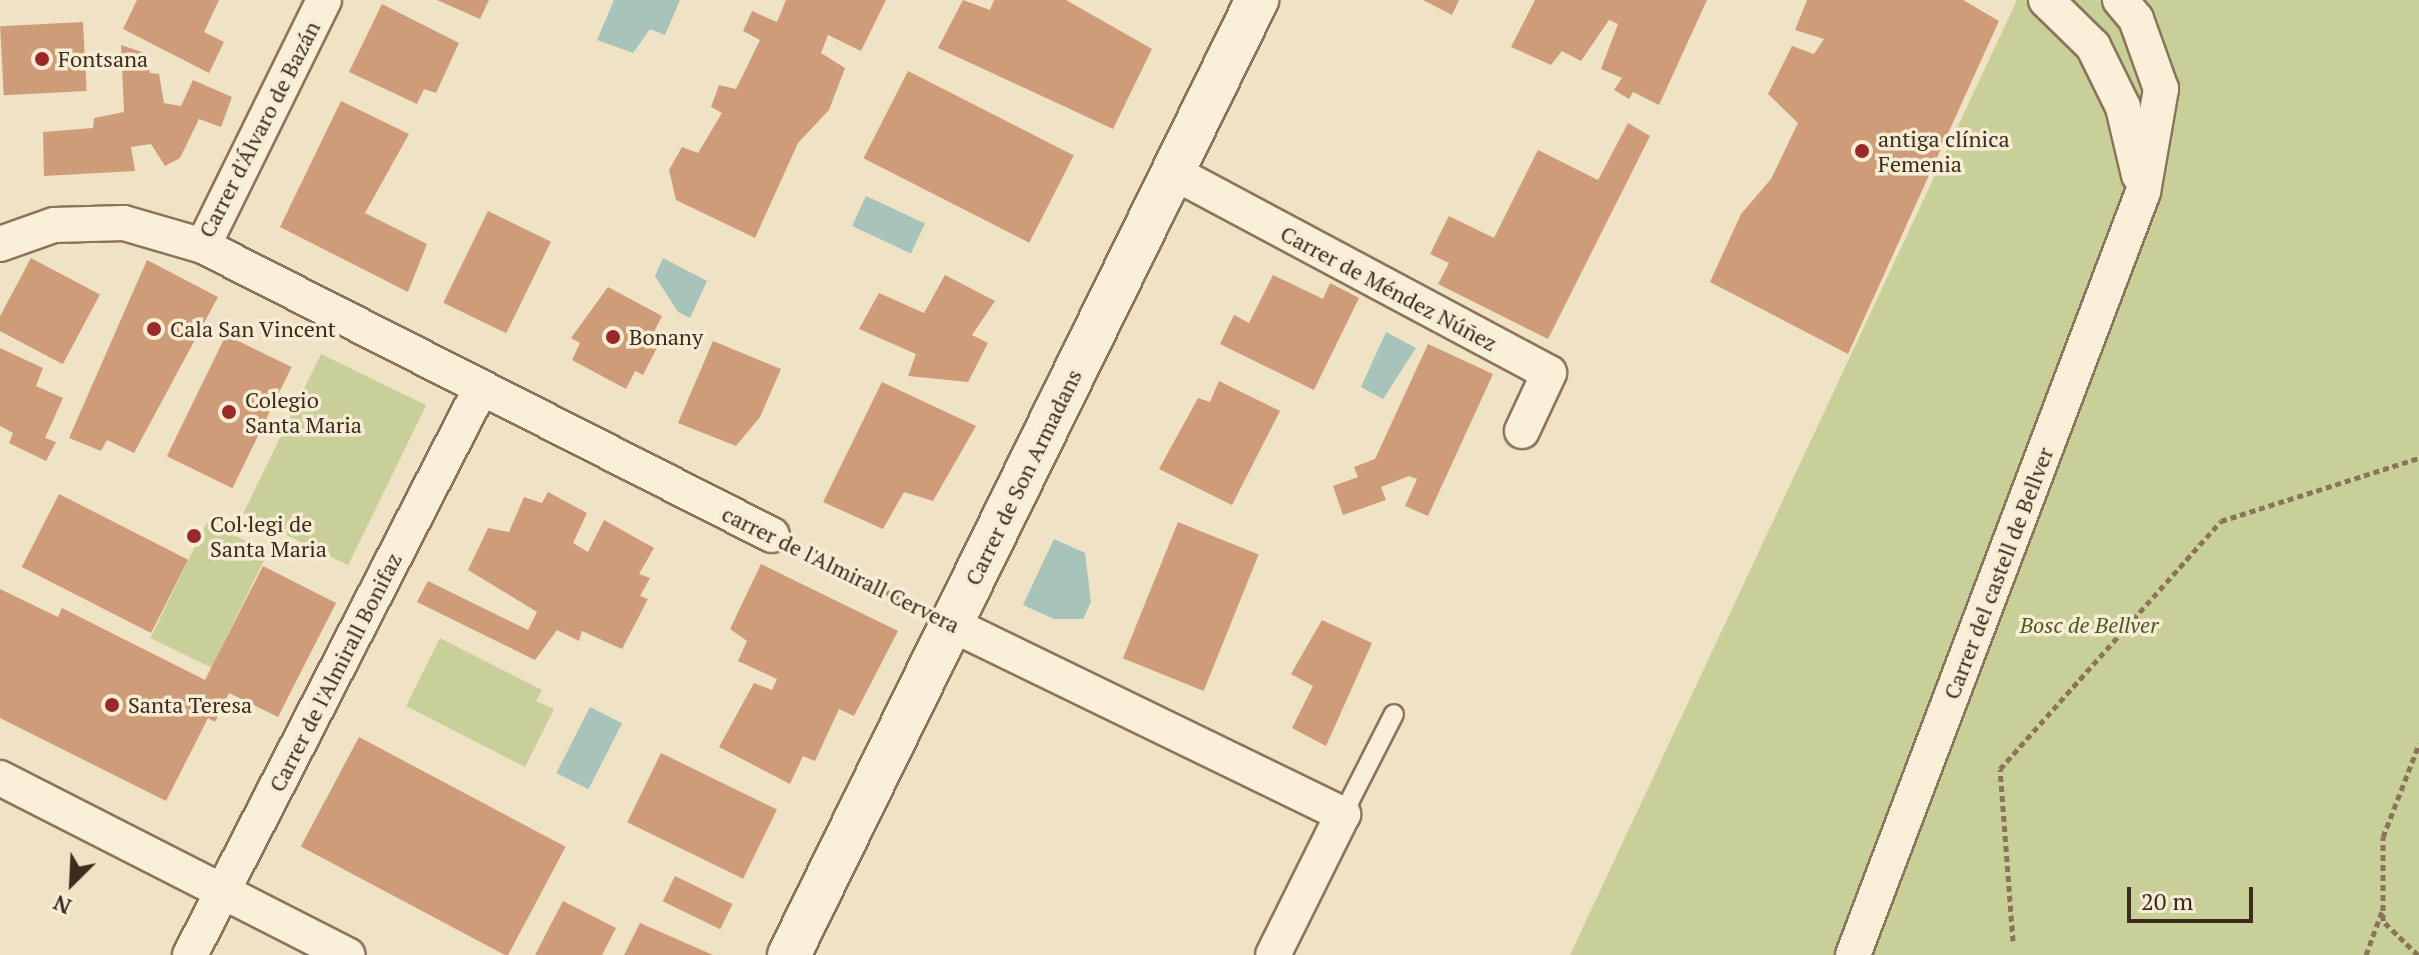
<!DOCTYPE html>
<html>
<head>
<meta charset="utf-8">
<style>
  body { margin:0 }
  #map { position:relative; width:2419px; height:955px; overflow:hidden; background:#f0e2c5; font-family:"PT Serif",serif }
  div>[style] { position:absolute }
  .green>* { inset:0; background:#c9cf98; transform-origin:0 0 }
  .water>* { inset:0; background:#a7c3ba; transform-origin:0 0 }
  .building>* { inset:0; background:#cf9c79; transform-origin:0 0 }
  .path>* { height:5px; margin-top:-2.5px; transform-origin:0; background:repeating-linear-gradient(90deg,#8c745a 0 6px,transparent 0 10px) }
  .roads { filter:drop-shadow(2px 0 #8c745a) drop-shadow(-2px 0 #8c745a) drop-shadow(0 2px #8c745a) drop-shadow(0 -2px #8c745a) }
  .service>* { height:18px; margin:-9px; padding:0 9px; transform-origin:9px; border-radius:9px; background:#faf0d9 }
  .minor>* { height:34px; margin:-17px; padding:0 17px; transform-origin:17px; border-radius:17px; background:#faf0d9 }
  .tertiary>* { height:42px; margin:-21px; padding:0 21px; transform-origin:21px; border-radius:21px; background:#faf0d9 }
  .dots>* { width:22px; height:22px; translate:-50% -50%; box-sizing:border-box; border:4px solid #f7edd5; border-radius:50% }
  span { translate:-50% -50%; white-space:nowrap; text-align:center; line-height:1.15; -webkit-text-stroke:7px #f7edd5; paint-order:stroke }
  .poi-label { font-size:22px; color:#3b2c1e }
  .left { translate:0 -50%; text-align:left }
  .street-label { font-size:22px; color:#3b2c1e }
  .park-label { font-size:22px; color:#4c5924; font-style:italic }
  .north { position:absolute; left:32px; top:843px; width:80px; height:80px; -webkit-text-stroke:6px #f7edd5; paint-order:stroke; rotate:204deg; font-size:22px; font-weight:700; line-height:32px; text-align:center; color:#3b2c1e }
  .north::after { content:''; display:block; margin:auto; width:28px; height:36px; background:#3b2c1e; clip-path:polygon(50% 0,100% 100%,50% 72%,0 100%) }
  .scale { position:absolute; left:2127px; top:887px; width:126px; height:36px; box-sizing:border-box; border:4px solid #3b2c1e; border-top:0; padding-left:10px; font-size:24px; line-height:28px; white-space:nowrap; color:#3b2c1e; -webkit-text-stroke:6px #f7edd5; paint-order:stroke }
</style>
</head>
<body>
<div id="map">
  <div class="green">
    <i style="clip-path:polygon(2017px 0,2419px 0,2419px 955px,1570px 955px)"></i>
    <i style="left:321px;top:354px;width:117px;height:178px;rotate:26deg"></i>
    <i style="left:207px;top:522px;width:68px;height:129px;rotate:26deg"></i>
    <i style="clip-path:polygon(440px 638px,542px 690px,536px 701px,554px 709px,525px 767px,406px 706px)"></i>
  </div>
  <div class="water">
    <i style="clip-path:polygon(614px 0,680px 0,665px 35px,650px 29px,633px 53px,597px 40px)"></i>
    <i style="left:866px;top:196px;width:65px;height:33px;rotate:25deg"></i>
    <i style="clip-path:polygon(663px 258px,707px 281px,690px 318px,678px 312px,655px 276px)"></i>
    <i style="clip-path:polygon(1386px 332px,1416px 348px,1383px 399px,1361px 387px)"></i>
    <i style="clip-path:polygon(1054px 539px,1085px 553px,1091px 602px,1083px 619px,1054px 619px,1023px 605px)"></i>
    <i style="left:590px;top:707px;width:36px;height:74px;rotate:27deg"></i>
  </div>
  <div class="building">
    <i style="clip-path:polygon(137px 0,219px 0,204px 32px,224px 42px,209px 73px,123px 29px)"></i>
    <i style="clip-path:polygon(437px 0,489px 0,480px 19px)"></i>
    <i style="clip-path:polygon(786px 0,886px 0,861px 51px,828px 35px,821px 53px,845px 68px,829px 110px,798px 143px,755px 238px,676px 200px,669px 170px,682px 147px,698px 153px,722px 113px,711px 107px,719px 85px,736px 89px,760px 40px,743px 31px,752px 11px,777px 22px)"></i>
    <i style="clip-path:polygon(963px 0,990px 10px,994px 0,1066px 0,1152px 49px,1113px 129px,938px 48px)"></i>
    <i style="clip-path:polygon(1423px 0,1459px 0,1452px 15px)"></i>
    <i style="clip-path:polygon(1535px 0,1707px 0,1659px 105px,1633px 92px,1629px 99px,1614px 90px,1622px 78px,1601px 69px,1618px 24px,1609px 20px,1581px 61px,1562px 51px,1551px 65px,1511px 47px)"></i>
    <i style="clip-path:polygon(1807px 0,1963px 0,1999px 21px,1848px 354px,1710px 282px,1741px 214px,1771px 179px,1798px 123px,1768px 94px,1792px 46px,1814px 54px,1824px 39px,1795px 30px)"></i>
    <i style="clip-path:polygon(382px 4px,459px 43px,436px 93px,424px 89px,417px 104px,349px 72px)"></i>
    <i style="left:83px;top:22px;width:69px;height:83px;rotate:87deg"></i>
    <i style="clip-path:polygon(121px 45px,145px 53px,150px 73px,159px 74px,164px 103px,181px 106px,193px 80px,232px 97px,221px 127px,199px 119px,180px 158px,165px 166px,151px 144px,131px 147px,135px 171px,44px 176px,43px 132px,93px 128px,94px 118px,124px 112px)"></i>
    <i style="left:908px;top:71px;width:186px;height:98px;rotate:27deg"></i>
    <i style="clip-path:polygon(341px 101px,409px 134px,365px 213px,427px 244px,408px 292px,280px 227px)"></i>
    <i style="clip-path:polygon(1628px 123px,1650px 136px,1548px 339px,1438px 284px,1449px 263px,1430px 254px,1449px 216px,1494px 238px,1538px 150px,1598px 180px)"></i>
    <i style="left:488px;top:211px;width:70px;height:102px;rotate:26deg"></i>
    <i style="left:31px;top:258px;width:78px;height:79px;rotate:28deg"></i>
    <i style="clip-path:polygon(147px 260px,218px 297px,134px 453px,107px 440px,101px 451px,69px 438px)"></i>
    <i style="clip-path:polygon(945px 275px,995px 301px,972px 335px,988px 343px,968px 382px,908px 376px,916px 354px,859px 329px,879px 293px,924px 313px)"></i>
    <i style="clip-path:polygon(1273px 275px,1323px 299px,1330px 283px,1359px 298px,1314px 390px,1220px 344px,1234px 315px,1249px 323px)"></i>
    <i style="clip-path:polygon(608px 287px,662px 316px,652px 336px,661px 340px,643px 375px,635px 371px,626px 389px,572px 360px,580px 343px,571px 338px)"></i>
    <i style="left:226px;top:335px;width:73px;height:135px;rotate:26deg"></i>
    <i style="clip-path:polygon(713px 341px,781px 369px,760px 417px,736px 446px,678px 423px)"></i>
    <i style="clip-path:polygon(1428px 344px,1493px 374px,1428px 516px,1405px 506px,1417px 479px,1409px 476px,1381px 487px,1386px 500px,1343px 515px,1333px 486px,1358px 477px,1354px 467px,1375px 459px)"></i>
    <i style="clip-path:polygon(0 348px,43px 368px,36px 386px,63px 398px,45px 438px,56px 442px,46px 461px,9px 443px,13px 433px,0 426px)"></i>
    <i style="clip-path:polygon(1219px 381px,1280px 411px,1232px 505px,1159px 469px,1198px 398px,1210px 402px)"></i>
    <i style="clip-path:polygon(882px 382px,976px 426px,933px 501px,904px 492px,883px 529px,823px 502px)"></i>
    <i style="clip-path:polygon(548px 492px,587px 513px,573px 543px,588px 552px,604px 520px,654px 548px,639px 574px,650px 578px,640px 596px,648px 599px,622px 649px,582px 631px,579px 641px,557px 630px,535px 660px,417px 602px,428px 581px,528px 630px,537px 612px,468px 570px,488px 528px,509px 532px,524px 497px,542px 503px)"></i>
    <i style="left:59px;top:494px;width:145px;height:82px;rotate:27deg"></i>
    <i style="left:1178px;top:522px;width:87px;height:147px;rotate:22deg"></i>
    <i style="clip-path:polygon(761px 564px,898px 631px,854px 716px,839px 709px,815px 761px,803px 756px,790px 784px,719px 747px,754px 683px,772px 690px,777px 679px,738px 661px,747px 641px,730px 629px)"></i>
    <i style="clip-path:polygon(263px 566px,336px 603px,278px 717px,229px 693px,215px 722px,208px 718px,166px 801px,0 718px,0 589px,58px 617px,62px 608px,205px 680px)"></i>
    <i style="clip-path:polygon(1322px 620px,1372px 643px,1326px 746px,1292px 728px,1313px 686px,1291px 674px)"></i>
    <i style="left:359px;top:737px;width:234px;height:124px;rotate:28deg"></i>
    <i style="left:661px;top:753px;width:129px;height:77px;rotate:26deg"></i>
    <i style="left:675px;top:876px;width:64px;height:28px;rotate:26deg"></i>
    <i style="clip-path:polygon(563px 901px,616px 928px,602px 955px,535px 955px)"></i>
    <i style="clip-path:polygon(640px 923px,713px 955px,624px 955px)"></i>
  </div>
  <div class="path">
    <i style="left:805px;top:552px;width:123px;rotate:26.1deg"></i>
    <i style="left:2013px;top:941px;width:172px;rotate:-94.3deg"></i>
    <i style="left:2000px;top:769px;width:332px;rotate:-48.3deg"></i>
    <i style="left:2221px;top:521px;width:208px;rotate:-17.7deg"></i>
    <i style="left:2366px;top:955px;width:47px;rotate:-70deg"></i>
    <i style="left:2418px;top:955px;width:49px;rotate:-135.8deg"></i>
    <i style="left:2383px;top:921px;width:84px;rotate:-90deg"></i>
    <i style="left:2383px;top:837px;width:100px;rotate:-68.8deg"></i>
  </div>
  <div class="roads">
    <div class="service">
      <i style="left:1343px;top:814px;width:112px;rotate:-63deg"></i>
    </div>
    <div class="minor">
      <i style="left:2046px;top:0;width:66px;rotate:44.4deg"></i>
      <i style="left:2093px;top:46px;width:68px;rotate:63.8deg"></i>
      <i style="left:2123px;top:107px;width:70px;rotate:76.8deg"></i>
      <i style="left:1173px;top:172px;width:426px;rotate:28.1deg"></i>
      <i style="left:1549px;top:373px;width:64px;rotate:115deg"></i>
      <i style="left:0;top:244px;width:57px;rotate:-19.4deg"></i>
      <i style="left:54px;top:225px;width:70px;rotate:-1.6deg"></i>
      <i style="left:124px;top:223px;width:82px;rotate:16.2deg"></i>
      <i style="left:203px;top:246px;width:638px;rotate:26.93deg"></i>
      <i style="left:203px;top:246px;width:274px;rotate:-63.8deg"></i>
      <i style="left:951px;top:624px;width:436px;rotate:25.9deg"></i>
      <i style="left:1343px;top:814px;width:157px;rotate:116.4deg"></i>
      <i style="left:0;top:778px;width:390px;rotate:27deg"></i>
      <i style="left:190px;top:955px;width:635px;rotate:-62.83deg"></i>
      <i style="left:1853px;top:955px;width:816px;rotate:-69.19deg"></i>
      <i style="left:2143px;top:192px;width:105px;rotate:-80.1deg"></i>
      <i style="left:2161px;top:89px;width:74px;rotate:-109.7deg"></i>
      <i style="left:2136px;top:19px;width:25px;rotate:-130deg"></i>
    </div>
    <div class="tertiary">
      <i style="left:789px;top:955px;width:1064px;rotate:-63.89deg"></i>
    </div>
  </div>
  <div class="dots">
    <i style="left:42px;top:59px;background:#9d282a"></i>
    <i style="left:1862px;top:151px;background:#9d282a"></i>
    <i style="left:154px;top:329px;background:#9d282a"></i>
    <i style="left:613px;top:337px;background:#9d282a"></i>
    <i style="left:229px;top:412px;background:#9d282a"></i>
    <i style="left:194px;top:536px;background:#9d282a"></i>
    <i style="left:112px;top:705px;background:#9d282a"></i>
  </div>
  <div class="poi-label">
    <span class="left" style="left:58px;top:59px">Fontsana</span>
    <span class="left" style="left:1878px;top:151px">antiga clínica<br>Femenia</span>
    <span class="left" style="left:170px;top:329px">Cala San Vincent</span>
    <span class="left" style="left:629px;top:337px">Bonany</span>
    <span class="left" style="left:245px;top:412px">Colegio<br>Santa Maria</span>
    <span class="left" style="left:210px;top:536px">Col·legi de<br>Santa Maria</span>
    <span class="left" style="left:128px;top:705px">Santa Teresa</span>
  </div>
  <div class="street-label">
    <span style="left:259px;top:129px;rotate:-63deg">Carrer d'Álvaro de Bazán</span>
    <span style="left:1389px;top:288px;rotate:28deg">Carrer de Méndez Núñez</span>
    <span style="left:1023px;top:477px;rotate:-64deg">Carrer de Son Armadans</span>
    <span style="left:841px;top:569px;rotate:26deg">carrer de l'Almirall Cervera</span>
    <span style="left:1998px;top:573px;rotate:-69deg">Carrer del castell de Bellver</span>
    <span style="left:335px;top:672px;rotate:-63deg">Carrer de l'Almirall Bonifaz</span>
  </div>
  <div class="park-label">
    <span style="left:2089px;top:625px">Bosc de Bellver</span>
  </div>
  <div class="north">N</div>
  <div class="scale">20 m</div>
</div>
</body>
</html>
